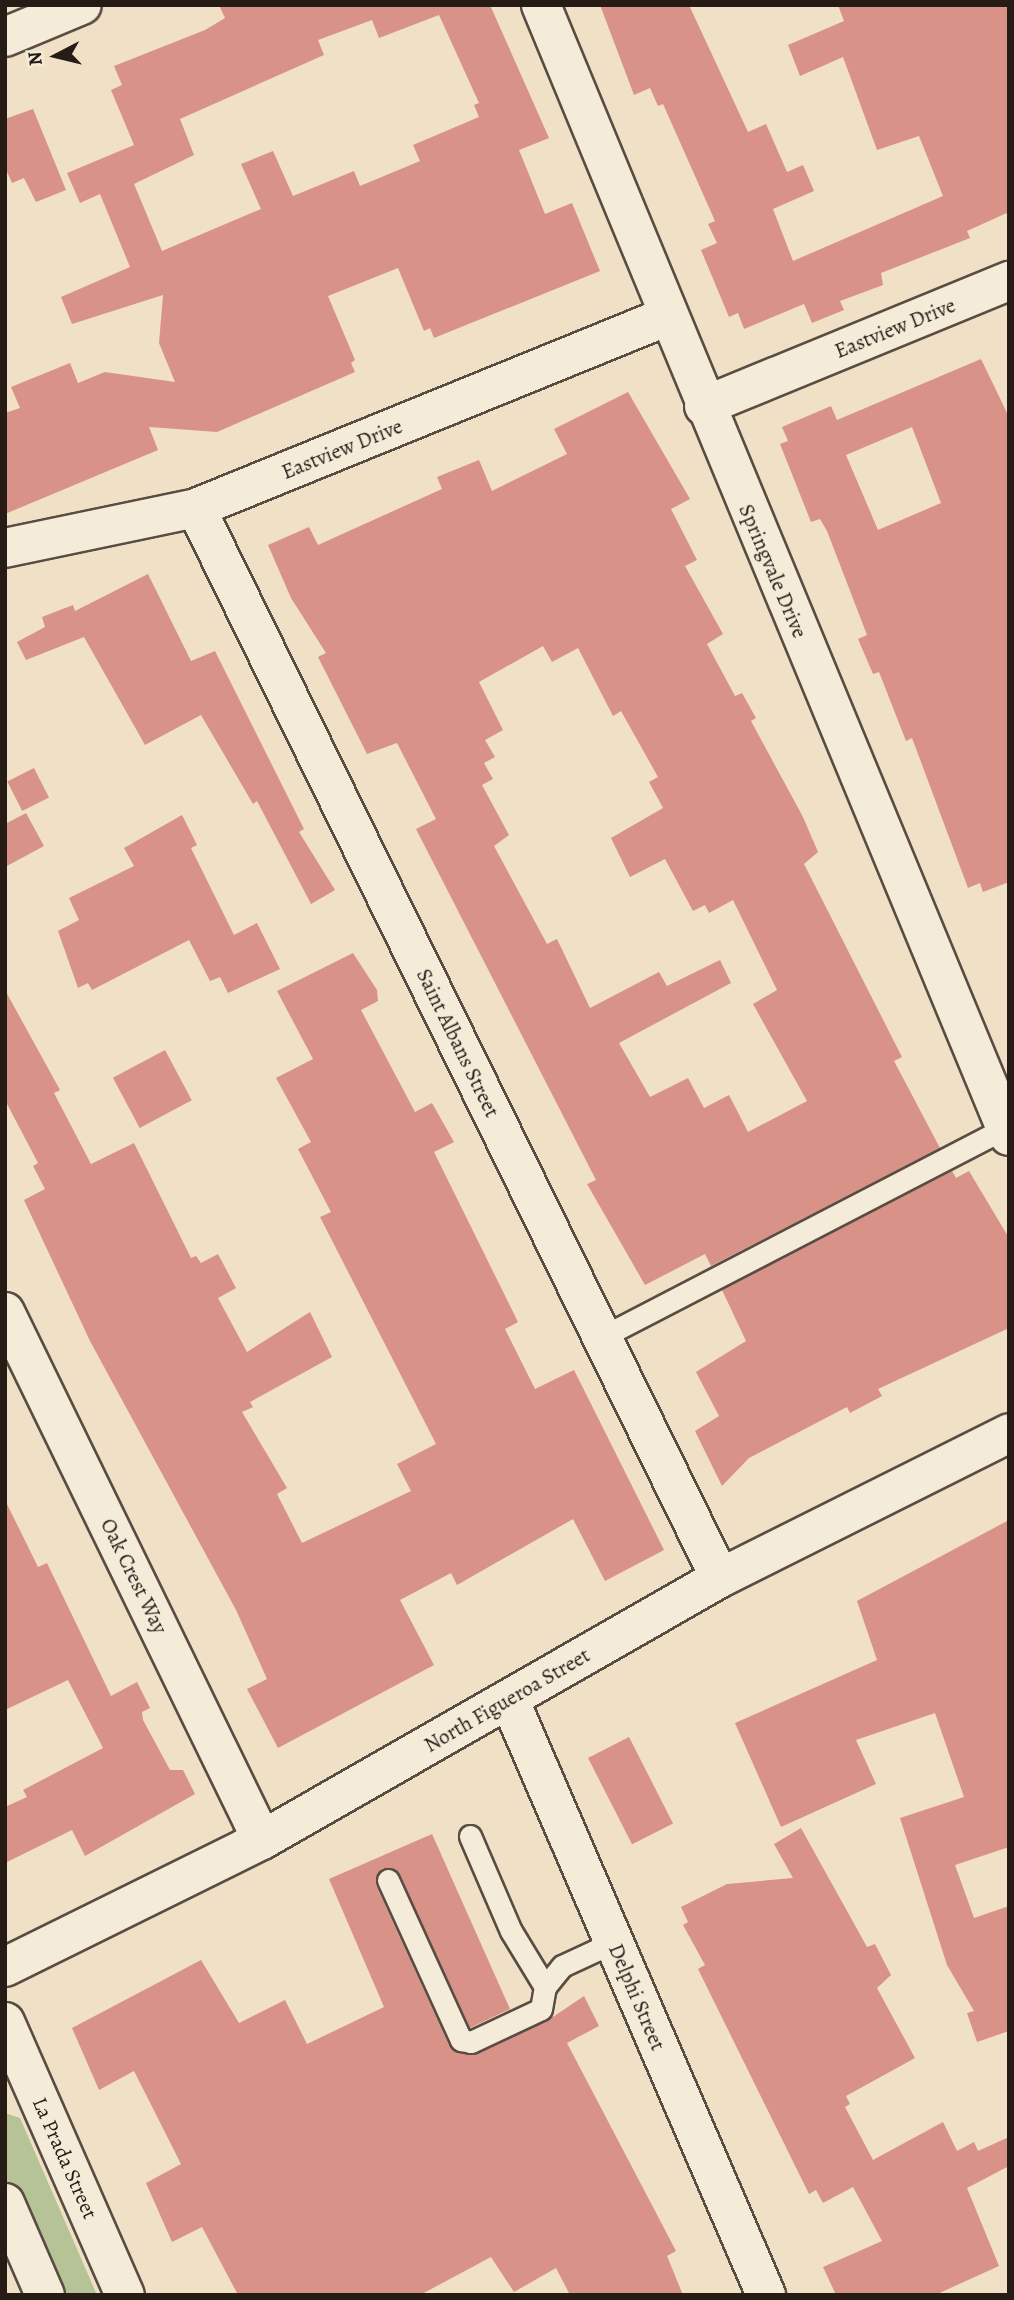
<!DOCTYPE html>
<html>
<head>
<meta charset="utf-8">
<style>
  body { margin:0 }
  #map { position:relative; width:1014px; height:2300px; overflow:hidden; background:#f0e0c5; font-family:Alegreya,serif }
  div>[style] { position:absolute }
  .green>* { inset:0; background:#b6c397 }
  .building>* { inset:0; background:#d99287; transform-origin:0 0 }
  .roads { filter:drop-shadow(2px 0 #594c42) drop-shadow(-2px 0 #594c42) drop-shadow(0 2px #594c42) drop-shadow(0 -2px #594c42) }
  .service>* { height:21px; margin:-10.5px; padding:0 10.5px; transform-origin:10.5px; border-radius:10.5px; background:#f5ebd9 }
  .minor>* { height:38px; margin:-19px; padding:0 19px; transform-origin:19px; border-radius:19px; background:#f5ebd9 }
  .secondary>* { height:38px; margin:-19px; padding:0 19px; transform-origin:19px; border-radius:19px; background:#f5ebd9 }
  span { translate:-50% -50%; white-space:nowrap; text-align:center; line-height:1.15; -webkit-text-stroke:5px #f5ebd9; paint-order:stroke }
  .street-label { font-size:21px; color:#271b16 }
  .frame { position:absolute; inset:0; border:7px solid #271b16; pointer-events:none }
  .north { position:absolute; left:21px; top:21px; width:70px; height:70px; -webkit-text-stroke:5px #f5ebd9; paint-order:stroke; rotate:263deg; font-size:19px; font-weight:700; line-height:28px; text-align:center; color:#271b16 }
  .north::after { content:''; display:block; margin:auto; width:24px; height:32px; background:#271b16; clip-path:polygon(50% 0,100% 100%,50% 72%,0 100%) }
</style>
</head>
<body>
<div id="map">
  <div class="green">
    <i style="clip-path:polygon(5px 2113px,20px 2118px,97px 2295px,56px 2295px,5px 2177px)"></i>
  </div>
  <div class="building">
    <i style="clip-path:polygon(evenodd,219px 5px,490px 5px,549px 138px,519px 150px,545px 214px,572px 203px,600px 271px,434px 338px,430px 328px,424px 331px,398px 268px,328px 296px,355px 360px,351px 363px,355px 372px,217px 432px,149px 427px,158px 450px,5px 514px,5px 413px,20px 408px,11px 387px,70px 363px,78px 383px,105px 372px,175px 382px,159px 343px,163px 295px,72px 324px,61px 297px,130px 267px,100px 194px,80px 203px,67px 173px,134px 145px,111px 90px,122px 85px,114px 66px,205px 30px,225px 18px,219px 5px,439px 15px,479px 103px,474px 105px,479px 117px,413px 145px,420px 161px,360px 186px,354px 171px,293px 196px,273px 151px,241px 164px,261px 209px,162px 251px,134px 184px,194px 155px,180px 119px,324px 55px,318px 40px,372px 20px,379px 38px,439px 15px)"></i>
    <i style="clip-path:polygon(600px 5px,689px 5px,748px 132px,766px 124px,787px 172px,803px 165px,814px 191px,773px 209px,793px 261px,943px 196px,919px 136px,877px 150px,843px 57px,800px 76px,788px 45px,844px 21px,838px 5px,1009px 5px,1009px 212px,967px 231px,970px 238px,881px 273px,883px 285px,840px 301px,844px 310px,812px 323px,804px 304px,744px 329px,738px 313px,729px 317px,701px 250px,717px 243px,708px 224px,715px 221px,663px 104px,658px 106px,650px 88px,634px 95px)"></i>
    <i style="clip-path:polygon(33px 109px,66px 190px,36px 202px,24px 178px,12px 183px,5px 167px,5px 119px)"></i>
    <i style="clip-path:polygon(evenodd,981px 359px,1009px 417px,1009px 882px,983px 892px,980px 883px,968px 888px,912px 738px,906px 741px,879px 672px,873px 674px,858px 639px,867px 635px,827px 531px,820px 519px,811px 522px,780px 444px,788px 441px,782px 427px,831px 406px,837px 420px,981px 359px,912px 427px,941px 503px,878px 530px,846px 455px,912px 427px)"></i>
    <i style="clip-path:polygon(evenodd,628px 392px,690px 499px,671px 509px,697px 560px,685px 566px,723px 634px,707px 644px,735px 696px,742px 693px,756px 718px,751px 721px,803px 817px,818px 852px,804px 864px,902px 1057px,894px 1061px,940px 1148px,711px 1266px,705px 1254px,645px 1285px,587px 1184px,596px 1180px,416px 829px,436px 819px,397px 743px,367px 754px,318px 657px,326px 653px,291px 598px,268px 545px,309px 527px,318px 545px,442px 489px,437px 477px,479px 460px,492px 491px,567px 454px,554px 429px,628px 392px,543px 646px,552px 662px,578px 648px,613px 716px,621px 711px,658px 777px,649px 782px,663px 808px,611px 838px,630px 877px,665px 859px,693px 911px,705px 905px,709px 913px,733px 900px,777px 990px,753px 1004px,807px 1101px,748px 1132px,729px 1095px,704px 1108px,688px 1078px,650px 1097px,619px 1043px,731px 983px,720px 960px,667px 986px,659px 972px,590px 1008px,557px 939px,547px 944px,494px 846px,509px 835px,482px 785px,493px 779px,484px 763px,495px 757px,485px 740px,503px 730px,479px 682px,543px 646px)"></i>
    <i style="clip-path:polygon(148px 574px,191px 661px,215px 651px,304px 829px,299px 832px,335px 890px,311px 904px,257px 801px,253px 804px,201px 715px,145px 745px,84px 637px,26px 660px,17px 642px,45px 627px,42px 617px,73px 605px,75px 611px)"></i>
    <i style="left:34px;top:768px;width:33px;height:30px;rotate:63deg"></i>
    <i style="clip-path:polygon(26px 813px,44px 846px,5px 867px,5px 824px)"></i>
    <i style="clip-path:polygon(182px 815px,197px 845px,191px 848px,234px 935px,257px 923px,280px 969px,228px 993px,220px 977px,210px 981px,189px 940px,92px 990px,88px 983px,78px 988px,58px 931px,79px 920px,69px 898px,134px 866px,124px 848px)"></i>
    <i style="clip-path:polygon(353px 953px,377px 990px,378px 1001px,361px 1010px,415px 1112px,432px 1103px,454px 1142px,434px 1152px,518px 1322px,505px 1329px,535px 1389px,574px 1370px,664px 1550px,605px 1581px,573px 1519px,457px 1585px,451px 1573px,400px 1600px,434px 1665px,278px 1748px,247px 1689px,267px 1679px,236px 1610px,90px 1341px,24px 1200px,45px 1189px,33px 1166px,38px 1163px,5px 1100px,5px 990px,60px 1090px,54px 1093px,91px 1164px,134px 1143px,191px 1258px,196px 1256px,201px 1263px,218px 1254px,236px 1288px,218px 1298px,247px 1352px,310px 1312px,332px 1357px,250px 1402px,253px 1407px,242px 1412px,287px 1488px,277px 1494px,302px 1543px,411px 1491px,397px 1464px,436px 1444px,320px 1217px,331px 1212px,298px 1149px,311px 1142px,276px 1078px,313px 1059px,277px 991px)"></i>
    <i style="left:165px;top:1050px;width:57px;height:59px;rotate:62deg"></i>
    <i style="clip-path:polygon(952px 1171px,956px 1178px,969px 1171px,1009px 1238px,1009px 1328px,878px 1389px,882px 1396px,850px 1413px,847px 1407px,749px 1458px,722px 1486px,695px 1431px,719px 1416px,696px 1372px,746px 1341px,722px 1290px)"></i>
    <i style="clip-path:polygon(5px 1500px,38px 1567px,47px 1563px,111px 1696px,137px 1682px,150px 1708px,142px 1712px,143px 1720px,170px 1770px,183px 1770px,195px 1794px,85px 1856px,72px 1830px,5px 1863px,5px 1807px,27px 1797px,23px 1790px,103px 1748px,68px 1680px,5px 1710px)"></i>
    <i style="clip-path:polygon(1009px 1520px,1009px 1847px,955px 1865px,974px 1918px,1009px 1906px,1009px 2031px,977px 2042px,967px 2013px,974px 2011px,947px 1965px,900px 1818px,964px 1797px,935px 1713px,856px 1740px,876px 1784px,781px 1827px,735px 1723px,877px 1660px,857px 1601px)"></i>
    <i style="left:629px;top:1737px;width:97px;height:46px;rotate:63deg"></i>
    <i style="clip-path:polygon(801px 1828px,867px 1947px,875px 1944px,891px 1975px,877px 1988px,915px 2058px,846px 2096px,850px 2104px,845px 2107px,873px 2160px,943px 2122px,957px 2151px,974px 2142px,978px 2151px,1009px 2137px,1009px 2166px,967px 2188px,999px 2266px,935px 2295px,836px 2295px,823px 2267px,882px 2241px,853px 2187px,823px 2203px,816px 2190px,809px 2194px,698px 1969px,705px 1965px,683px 1925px,688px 1922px,681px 1907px,727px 1884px,793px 1878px,774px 1844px)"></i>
    <i style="clip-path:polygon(432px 1834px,510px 2009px,470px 2028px,400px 1875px,382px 1868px,376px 1885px,449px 2045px,458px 2053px,477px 2054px,547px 2021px,584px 1996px,599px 2026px,567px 2043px,676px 2251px,667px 2256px,683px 2295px,570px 2295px,556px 2268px,514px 2292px,491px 2257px,420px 2295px,238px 2295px,202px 2227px,172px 2242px,146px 2183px,181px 2164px,134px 2071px,99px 2090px,72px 2028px,201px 1960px,239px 2023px,285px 2000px,307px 2044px,384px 2007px,329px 1879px)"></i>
  </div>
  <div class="roads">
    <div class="service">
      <i style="left:602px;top:1337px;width:455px;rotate:-27.4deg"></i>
      <i style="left:470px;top:1836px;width:103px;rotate:66.7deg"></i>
      <i style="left:511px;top:1931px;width:66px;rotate:58.7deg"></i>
      <i style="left:388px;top:1880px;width:176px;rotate:65.5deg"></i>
      <i style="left:461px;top:2040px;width:10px;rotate:11deg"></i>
      <i style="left:471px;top:2042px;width:77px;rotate:-25.2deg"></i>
      <i style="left:541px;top:2009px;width:22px;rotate:-80deg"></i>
      <i style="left:545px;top:1987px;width:27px;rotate:-51deg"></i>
      <i style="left:562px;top:1966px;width:57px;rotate:-24.8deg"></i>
    </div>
    <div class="minor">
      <i style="left:541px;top:5px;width:1224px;rotate:67.52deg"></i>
      <i style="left:5px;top:37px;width:83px;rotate:-22.6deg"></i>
      <i style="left:704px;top:406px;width:330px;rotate:-22.3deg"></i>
      <i style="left:196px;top:508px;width:1191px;rotate:63.91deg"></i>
      <i style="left:5px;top:548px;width:195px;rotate:-11.8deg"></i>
      <i style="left:196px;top:508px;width:510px;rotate:-22.14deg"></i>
      <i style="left:5px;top:1312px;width:587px;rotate:64.05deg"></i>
      <i style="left:509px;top:1699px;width:649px;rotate:66.67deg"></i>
      <i style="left:5px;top:2022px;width:298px;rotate:66.3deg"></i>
      <i style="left:5px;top:2203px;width:100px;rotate:66.5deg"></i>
    </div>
    <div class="secondary">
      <i style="left:5px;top:1967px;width:287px;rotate:-26.3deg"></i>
      <i style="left:262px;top:1840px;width:528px;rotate:-29.77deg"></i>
      <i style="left:720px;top:1578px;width:323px;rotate:-26.6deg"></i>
    </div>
  </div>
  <div class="street-label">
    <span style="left:895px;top:328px;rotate:-22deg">Eastview Drive</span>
    <span style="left:342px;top:449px;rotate:-22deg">Eastview Drive</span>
    <span style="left:773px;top:571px;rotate:67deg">Springvale Drive</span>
    <span style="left:458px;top:1043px;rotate:64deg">Saint Albans Street</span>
    <span style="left:134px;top:1576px;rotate:64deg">Oak Crest Way</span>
    <span style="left:507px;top:1700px;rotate:-30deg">North Figueroa Street</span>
    <span style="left:637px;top:1997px;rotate:67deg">Delphi Street</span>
    <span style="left:65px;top:2158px;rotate:66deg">La Prada Street</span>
  </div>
  <div class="frame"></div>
  <div class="north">N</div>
</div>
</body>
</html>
